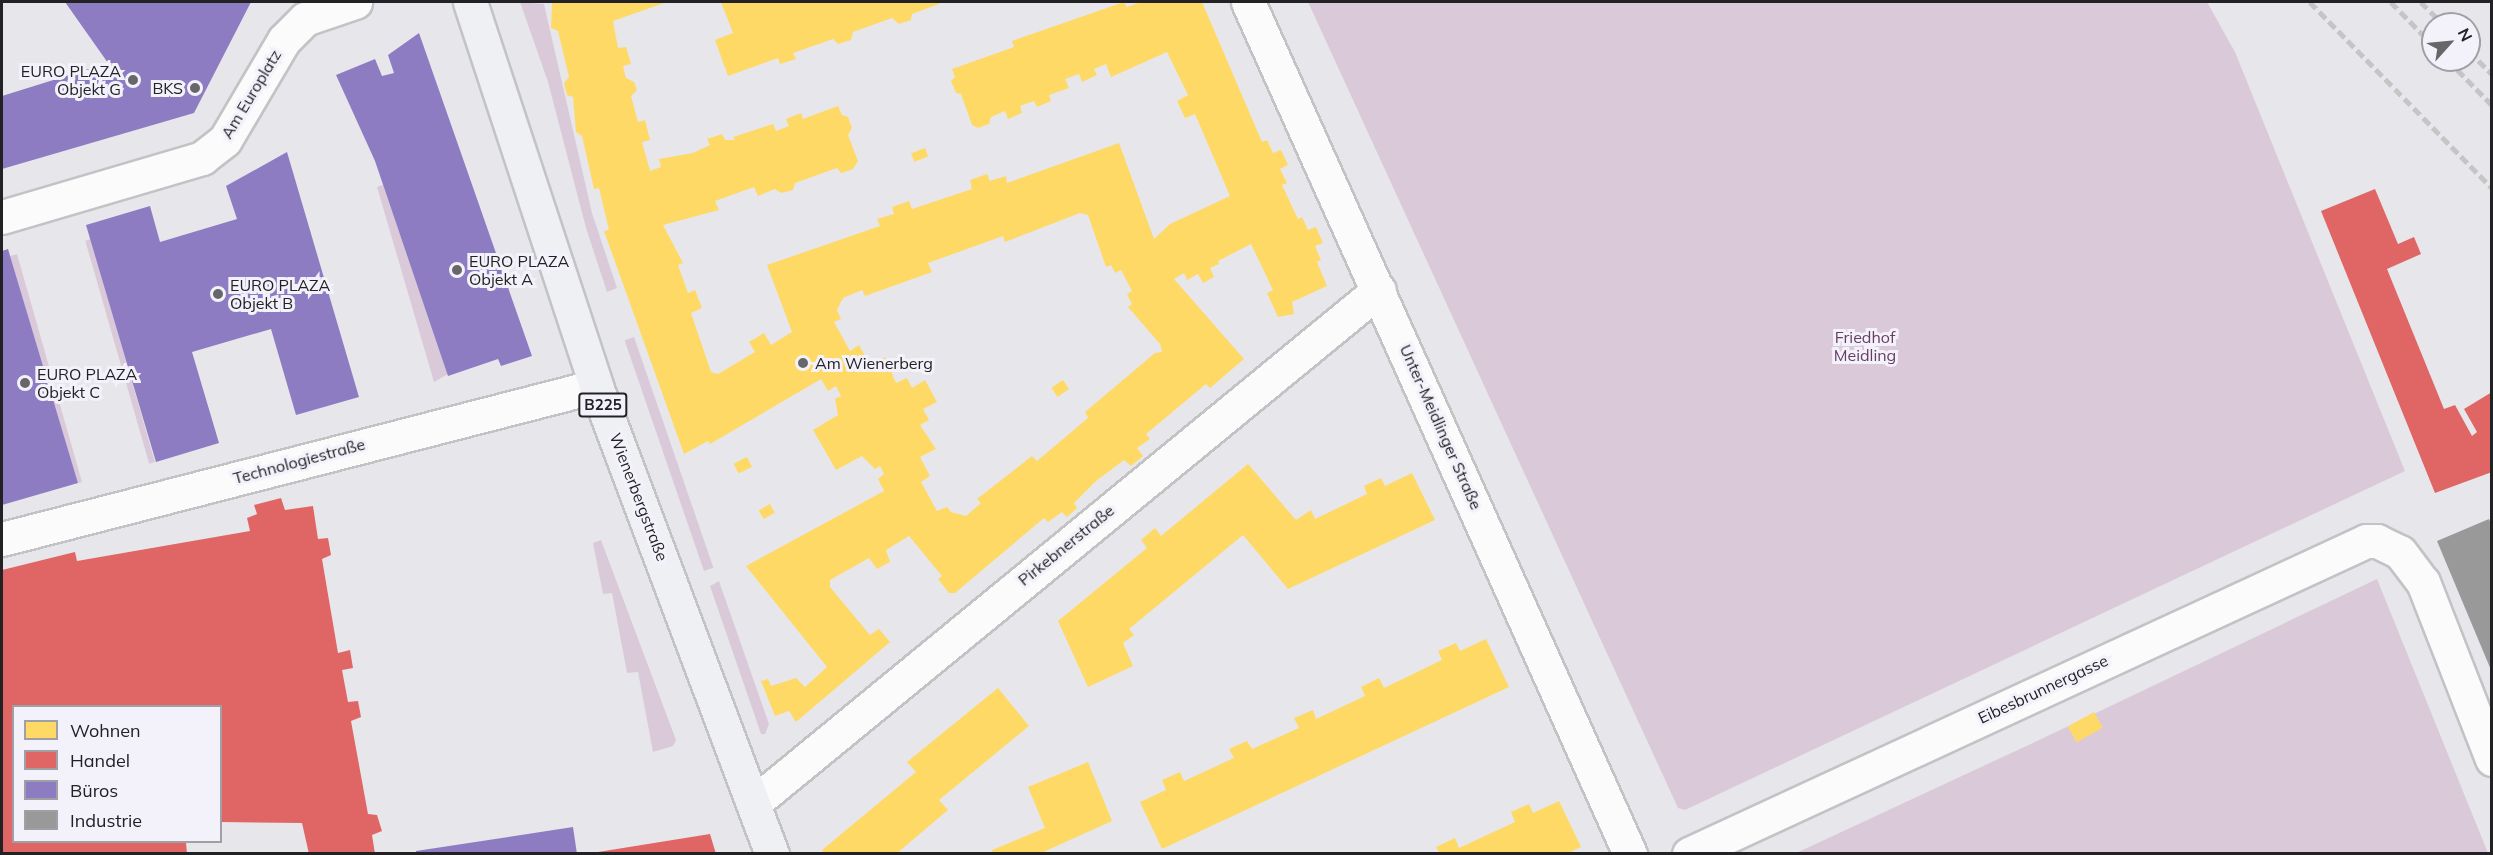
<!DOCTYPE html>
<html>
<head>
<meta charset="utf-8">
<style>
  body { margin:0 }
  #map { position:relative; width:2493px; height:855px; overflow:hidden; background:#e7e7eb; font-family:Mulish,sans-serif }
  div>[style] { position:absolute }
  .green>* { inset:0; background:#dacad9; transform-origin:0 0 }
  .homes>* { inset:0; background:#ffd966; transform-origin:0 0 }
  .shops>* { inset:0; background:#e06666 }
  .offices>* { inset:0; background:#8e7cc3 }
  .industry>* { inset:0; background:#999 }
  .roads { filter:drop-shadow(2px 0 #c3c3c6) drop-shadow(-2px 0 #c3c3c6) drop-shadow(0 2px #c3c3c6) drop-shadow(0 -2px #c3c3c6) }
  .minor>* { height:33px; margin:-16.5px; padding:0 16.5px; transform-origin:16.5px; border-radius:16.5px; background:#fbfbfc }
  .major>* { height:33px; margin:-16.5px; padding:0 16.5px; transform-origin:16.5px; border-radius:16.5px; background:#eef0f4 }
  .rail>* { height:4.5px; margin-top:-2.25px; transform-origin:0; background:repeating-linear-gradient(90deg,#c5c5c6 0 9px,transparent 0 13.5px) }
  .dots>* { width:16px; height:16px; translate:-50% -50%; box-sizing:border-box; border:3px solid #f3f2fb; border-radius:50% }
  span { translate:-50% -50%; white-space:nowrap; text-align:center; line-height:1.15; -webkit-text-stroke:6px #f3f2fb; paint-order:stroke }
  .shield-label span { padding:2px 4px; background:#f3f2fb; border:2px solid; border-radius:4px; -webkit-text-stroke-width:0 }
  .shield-label { font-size:15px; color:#222225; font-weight:700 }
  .poi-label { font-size:16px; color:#222225 }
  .right { translate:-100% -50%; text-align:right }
  .left { translate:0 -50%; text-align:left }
  .street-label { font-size:16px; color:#222225 }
  .park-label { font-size:16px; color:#683c65 }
  .frame { position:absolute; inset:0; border:3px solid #222225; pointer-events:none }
  .legend { position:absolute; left:12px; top:705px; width:210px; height:138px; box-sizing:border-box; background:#f3f2fb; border:2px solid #9f9fa5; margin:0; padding:8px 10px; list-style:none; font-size:18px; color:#222225 }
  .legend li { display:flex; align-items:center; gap:12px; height:30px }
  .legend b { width:30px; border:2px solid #9f9fa5 }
  .north { position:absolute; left:2421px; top:12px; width:60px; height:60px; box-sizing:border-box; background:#f3f2fb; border:2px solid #9f9fa5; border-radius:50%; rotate:63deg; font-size:16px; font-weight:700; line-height:24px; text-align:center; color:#222225 }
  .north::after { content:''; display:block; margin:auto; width:21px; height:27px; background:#67676a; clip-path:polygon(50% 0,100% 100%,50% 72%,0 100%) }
</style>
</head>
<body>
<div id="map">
  <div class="green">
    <i style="clip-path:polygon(520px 2px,544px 4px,592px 213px,617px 288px,607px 292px,586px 228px,548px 82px)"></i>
    <i style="clip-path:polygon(1308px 2px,2207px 2px,2235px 52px,2405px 471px,1685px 810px,1678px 808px)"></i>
    <i style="clip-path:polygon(383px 185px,448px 374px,434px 382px,377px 187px)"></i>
    <i style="left:91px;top:239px;width:232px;height:6px;rotate:74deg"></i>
    <i style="clip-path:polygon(17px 254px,82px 482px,78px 483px,10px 256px)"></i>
    <i style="left:634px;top:337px;width:244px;height:10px;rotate:71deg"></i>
    <i style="clip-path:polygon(601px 540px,676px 740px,673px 746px,653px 752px,638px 672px,627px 673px,612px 593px,603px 594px,593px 543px)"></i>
    <i style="clip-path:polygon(2377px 579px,2488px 853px,1794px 854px,2037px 741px)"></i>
    <i style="clip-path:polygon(719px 581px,769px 724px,765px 734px,761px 734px,710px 586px)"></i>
  </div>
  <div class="homes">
    <i style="clip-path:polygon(evenodd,552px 2px,667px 2px,613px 21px,618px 48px,626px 47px,631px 64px,623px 66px,626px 78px,634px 82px,637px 90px,631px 96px,638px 122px,645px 120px,650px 140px,642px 142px,650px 171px,661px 167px,659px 159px,693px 153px,710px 145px,707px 139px,722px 134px,725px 140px,735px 140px,733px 137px,773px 124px,776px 131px,789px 126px,786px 119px,801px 113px,803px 119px,838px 106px,842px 115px,848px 117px,852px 128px,848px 135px,858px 161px,853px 169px,841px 173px,837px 168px,795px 183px,793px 190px,781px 193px,775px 189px,758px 196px,754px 187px,715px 201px,719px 210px,663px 225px,683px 263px,678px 265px,688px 293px,695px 290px,702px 308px,691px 313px,711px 372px,718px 374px,755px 352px,749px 342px,764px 333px,771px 345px,792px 332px,767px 265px,880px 226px,877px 219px,894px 214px,892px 207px,909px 201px,912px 209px,972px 189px,970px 180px,987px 174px,990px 181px,1006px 176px,1007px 183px,1119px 143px,1154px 239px,1170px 224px,1230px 196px,1195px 114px,1185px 118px,1177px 101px,1188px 95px,1167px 52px,1111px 77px,1106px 64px,1094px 69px,1097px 75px,1082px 82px,1079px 74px,1065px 79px,1069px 88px,1049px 95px,1051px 101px,1037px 107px,1034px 101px,1020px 106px,1022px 113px,1008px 119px,1005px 111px,991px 117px,989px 124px,978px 128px,972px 125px,961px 94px,956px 93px,951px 81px,955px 77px,952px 69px,1014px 47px,1012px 41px,1124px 2px,1127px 7px,1141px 2px,1202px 2px,1262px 142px,1267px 140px,1273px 153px,1281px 150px,1288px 165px,1280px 169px,1287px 183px,1282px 185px,1298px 219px,1302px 217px,1308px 230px,1316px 227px,1323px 243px,1315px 246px,1321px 260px,1317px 262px,1327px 286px,1292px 302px,1294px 314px,1278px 317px,1267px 293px,1273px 290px,1251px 244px,1218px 261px,1219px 264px,1210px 268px,1214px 277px,1203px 283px,1198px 274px,1187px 280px,1184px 273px,1174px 279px,1244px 359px,1210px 388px,1206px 384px,1146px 434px,1150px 439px,1137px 448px,1143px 456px,1131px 466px,1124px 460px,1096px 481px,1074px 503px,1077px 508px,1067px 517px,1062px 512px,1048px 522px,1044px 518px,955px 593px,949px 593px,938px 579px,942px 576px,909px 536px,886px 550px,890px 562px,877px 569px,869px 558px,830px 580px,830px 587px,870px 635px,879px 629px,890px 642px,796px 722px,789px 711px,775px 716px,761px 681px,768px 679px,771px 686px,796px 678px,805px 687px,827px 667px,746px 566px,884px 491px,878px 479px,884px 474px,880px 466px,875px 469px,862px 456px,836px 470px,813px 430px,838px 415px,835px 399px,841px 396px,836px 386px,828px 391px,821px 379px,710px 444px,708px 441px,684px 454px,604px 231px,609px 230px,599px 188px,594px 189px,582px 136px,576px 132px,573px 97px,567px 95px,564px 83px,569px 77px,558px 31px,551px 28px,552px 2px,1080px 213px,1088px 215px,1106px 267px,1111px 265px,1115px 273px,1121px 270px,1132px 291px,1127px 294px,1132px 304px,1128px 307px,1160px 344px,1162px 352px,1155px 353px,1085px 412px,1088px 418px,1037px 461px,1032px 456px,977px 499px,981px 503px,966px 516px,951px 512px,947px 507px,937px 511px,921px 482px,930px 476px,920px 457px,936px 449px,920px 425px,929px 420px,923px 409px,937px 402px,925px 380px,912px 388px,907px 378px,896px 383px,885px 357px,870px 365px,859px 345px,850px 351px,834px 322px,841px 319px,837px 310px,843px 298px,862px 290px,865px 296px,932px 272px,928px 263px,1003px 236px,1005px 242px,1080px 213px)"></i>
    <i style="clip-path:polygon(721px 2px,944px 2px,912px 14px,911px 20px,899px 24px,892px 18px,853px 32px,851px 40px,838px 44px,833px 39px,793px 53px,796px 59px,780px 64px,778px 58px,728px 76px,715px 40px,733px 33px)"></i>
    <i style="left:925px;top:148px;width:9px;height:15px;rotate:69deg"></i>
    <i style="left:1063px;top:380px;width:11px;height:14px;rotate:56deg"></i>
    <i style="left:747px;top:457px;width:11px;height:15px;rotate:63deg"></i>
    <i style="clip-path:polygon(1248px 464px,1296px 520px,1311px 510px,1315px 519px,1367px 494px,1364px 486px,1381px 478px,1385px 486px,1412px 473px,1435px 520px,1288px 589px,1243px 535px,1129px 629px,1134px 635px,1123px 643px,1133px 666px,1088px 687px,1058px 621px,1147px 548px,1141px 540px,1155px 528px,1161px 536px)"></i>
    <i style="left:770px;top:504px;width:10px;height:13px;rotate:61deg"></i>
    <i style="clip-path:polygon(1486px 639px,1509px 687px,1162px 849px,1140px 802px,1166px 790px,1162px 780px,1180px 772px,1184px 781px,1234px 758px,1229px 749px,1247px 741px,1252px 749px,1299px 728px,1294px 718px,1313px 710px,1316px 719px,1365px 696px,1361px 687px,1379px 678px,1384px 688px,1442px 660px,1438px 651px,1456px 643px,1460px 651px)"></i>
    <i style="clip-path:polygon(998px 688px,1029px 726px,939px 800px,948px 810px,896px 854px,824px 854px,822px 850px,916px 772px,907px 762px)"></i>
    <i style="left:2094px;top:712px;width:18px;height:30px;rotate:61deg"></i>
    <i style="clip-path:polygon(1088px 762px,1112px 821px,1039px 854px,993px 854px,992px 850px,1045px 828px,1028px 787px)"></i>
    <i style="clip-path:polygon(1559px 801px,1581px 847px,1566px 854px,1440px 854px,1436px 847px,1455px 838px,1459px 848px,1515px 822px,1511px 812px,1529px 804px,1533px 813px)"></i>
  </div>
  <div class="shops">
    <i style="clip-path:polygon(2375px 189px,2398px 244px,2414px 237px,2421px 254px,2387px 269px,2444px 409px,2455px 405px,2472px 436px,2477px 432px,2464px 409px,2492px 392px,2492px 472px,2435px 493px,2321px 211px)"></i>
    <i style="clip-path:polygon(281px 498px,285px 510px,313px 506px,318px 539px,328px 538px,331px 555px,322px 559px,338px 653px,350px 650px,353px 668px,342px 670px,348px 702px,358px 701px,361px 717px,351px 721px,368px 814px,377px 815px,382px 831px,372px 835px,375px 854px,309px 854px,302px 823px,220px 822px,220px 706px,14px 706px,14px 842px,186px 842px,187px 854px,2px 854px,2px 570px,75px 552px,77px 561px,250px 531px,247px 518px,257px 514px,254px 505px)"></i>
    <i style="clip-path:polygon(710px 834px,716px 854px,598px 854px,598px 852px)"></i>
  </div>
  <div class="offices">
    <i style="clip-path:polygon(65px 2px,251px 2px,194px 113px,2px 169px,2px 96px,108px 63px)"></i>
    <i style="clip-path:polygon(419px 33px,532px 356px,501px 366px,498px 359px,448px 376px,375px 161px,336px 75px,375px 59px,382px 76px,394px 73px,388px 55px)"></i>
    <i style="clip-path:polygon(287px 152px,359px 397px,296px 415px,271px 329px,192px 352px,219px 443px,156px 462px,86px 225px,150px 206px,160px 242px,237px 219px,226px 186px)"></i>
    <i style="clip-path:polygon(8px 249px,78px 483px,2px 505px,2px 251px)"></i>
    <i style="clip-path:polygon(573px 827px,577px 854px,416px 854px,416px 851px)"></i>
  </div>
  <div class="industry">
    <i style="clip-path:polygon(2489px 519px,2491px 524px,2491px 670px,2437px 541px)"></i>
  </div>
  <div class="roads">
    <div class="minor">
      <i style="left:1248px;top:2px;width:934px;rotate:65.85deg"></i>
      <i style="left:2px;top:217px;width:209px;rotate:-16.4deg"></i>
      <i style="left:202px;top:158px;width:29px;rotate:-38deg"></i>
      <i style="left:225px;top:140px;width:116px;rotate:-59.5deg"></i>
      <i style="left:284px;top:40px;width:30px;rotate:-45deg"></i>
      <i style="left:305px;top:19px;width:53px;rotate:-18.8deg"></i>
      <i style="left:2px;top:539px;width:613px;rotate:-14.44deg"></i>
      <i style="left:755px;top:802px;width:807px;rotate:-39.37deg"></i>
      <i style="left:1689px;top:854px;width:746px;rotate:-24.81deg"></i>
      <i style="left:2366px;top:541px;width:11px"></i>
      <i style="left:2377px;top:541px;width:25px;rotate:26deg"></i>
      <i style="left:2400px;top:552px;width:38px;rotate:53deg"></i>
      <i style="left:2423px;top:582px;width:190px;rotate:68.7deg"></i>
    </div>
    <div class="major">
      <i style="left:470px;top:2px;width:404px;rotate:71.8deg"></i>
      <i style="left:596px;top:386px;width:500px;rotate:69.4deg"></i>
    </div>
  </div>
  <div class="rail">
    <i style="left:2310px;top:2px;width:260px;rotate:45.6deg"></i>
    <i style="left:2391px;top:2px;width:60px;rotate:45.7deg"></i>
    <i style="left:2421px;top:2px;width:31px;rotate:45deg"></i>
    <i style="left:2469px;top:51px;width:33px;rotate:45deg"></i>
    <i style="left:2448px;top:60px;width:63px;rotate:45.6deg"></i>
  </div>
  <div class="dots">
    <i style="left:133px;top:80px;background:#67676a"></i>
    <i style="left:195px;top:88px;background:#67676a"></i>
    <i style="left:457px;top:270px;background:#67676a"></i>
    <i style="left:218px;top:294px;background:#67676a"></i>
    <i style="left:803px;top:363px;background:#67676a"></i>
    <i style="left:25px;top:383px;background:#67676a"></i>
  </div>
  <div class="shield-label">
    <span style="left:603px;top:405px">B225</span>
  </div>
  <div class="poi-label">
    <span class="right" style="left:121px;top:80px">EURO PLAZA<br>Objekt G</span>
    <span class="right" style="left:183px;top:88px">BKS</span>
    <span class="left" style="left:469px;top:270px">EURO PLAZA<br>Objekt A</span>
    <span class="left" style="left:230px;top:294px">EURO PLAZA<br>Objekt B</span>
    <span class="left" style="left:815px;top:363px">Am Wienerberg</span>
    <span class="left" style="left:37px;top:383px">EURO PLAZA<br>Objekt C</span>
  </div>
  <div class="street-label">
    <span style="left:251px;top:94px;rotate:-59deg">Am Europlatz</span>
    <span style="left:1441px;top:427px;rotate:66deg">Unter-Meidlinger Straße</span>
    <span style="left:299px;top:461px;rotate:-15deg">Technologiestraße</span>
    <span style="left:639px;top:497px;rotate:69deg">Wienerbergstraße</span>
    <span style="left:1066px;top:545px;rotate:-39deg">Pirkebnerstraße</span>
    <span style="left:2043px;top:689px;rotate:-25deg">Eibesbrunnergasse</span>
  </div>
  <div class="park-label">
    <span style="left:1865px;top:346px">Friedhof<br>Meidling</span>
  </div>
  <div class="frame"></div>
  <ul class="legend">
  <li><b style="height:16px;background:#ffd966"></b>Wohnen</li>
  <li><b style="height:16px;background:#e06666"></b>Handel</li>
  <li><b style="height:16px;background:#8e7cc3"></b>Büros</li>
  <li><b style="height:16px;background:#999"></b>Industrie</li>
  </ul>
  <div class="north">N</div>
</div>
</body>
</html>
